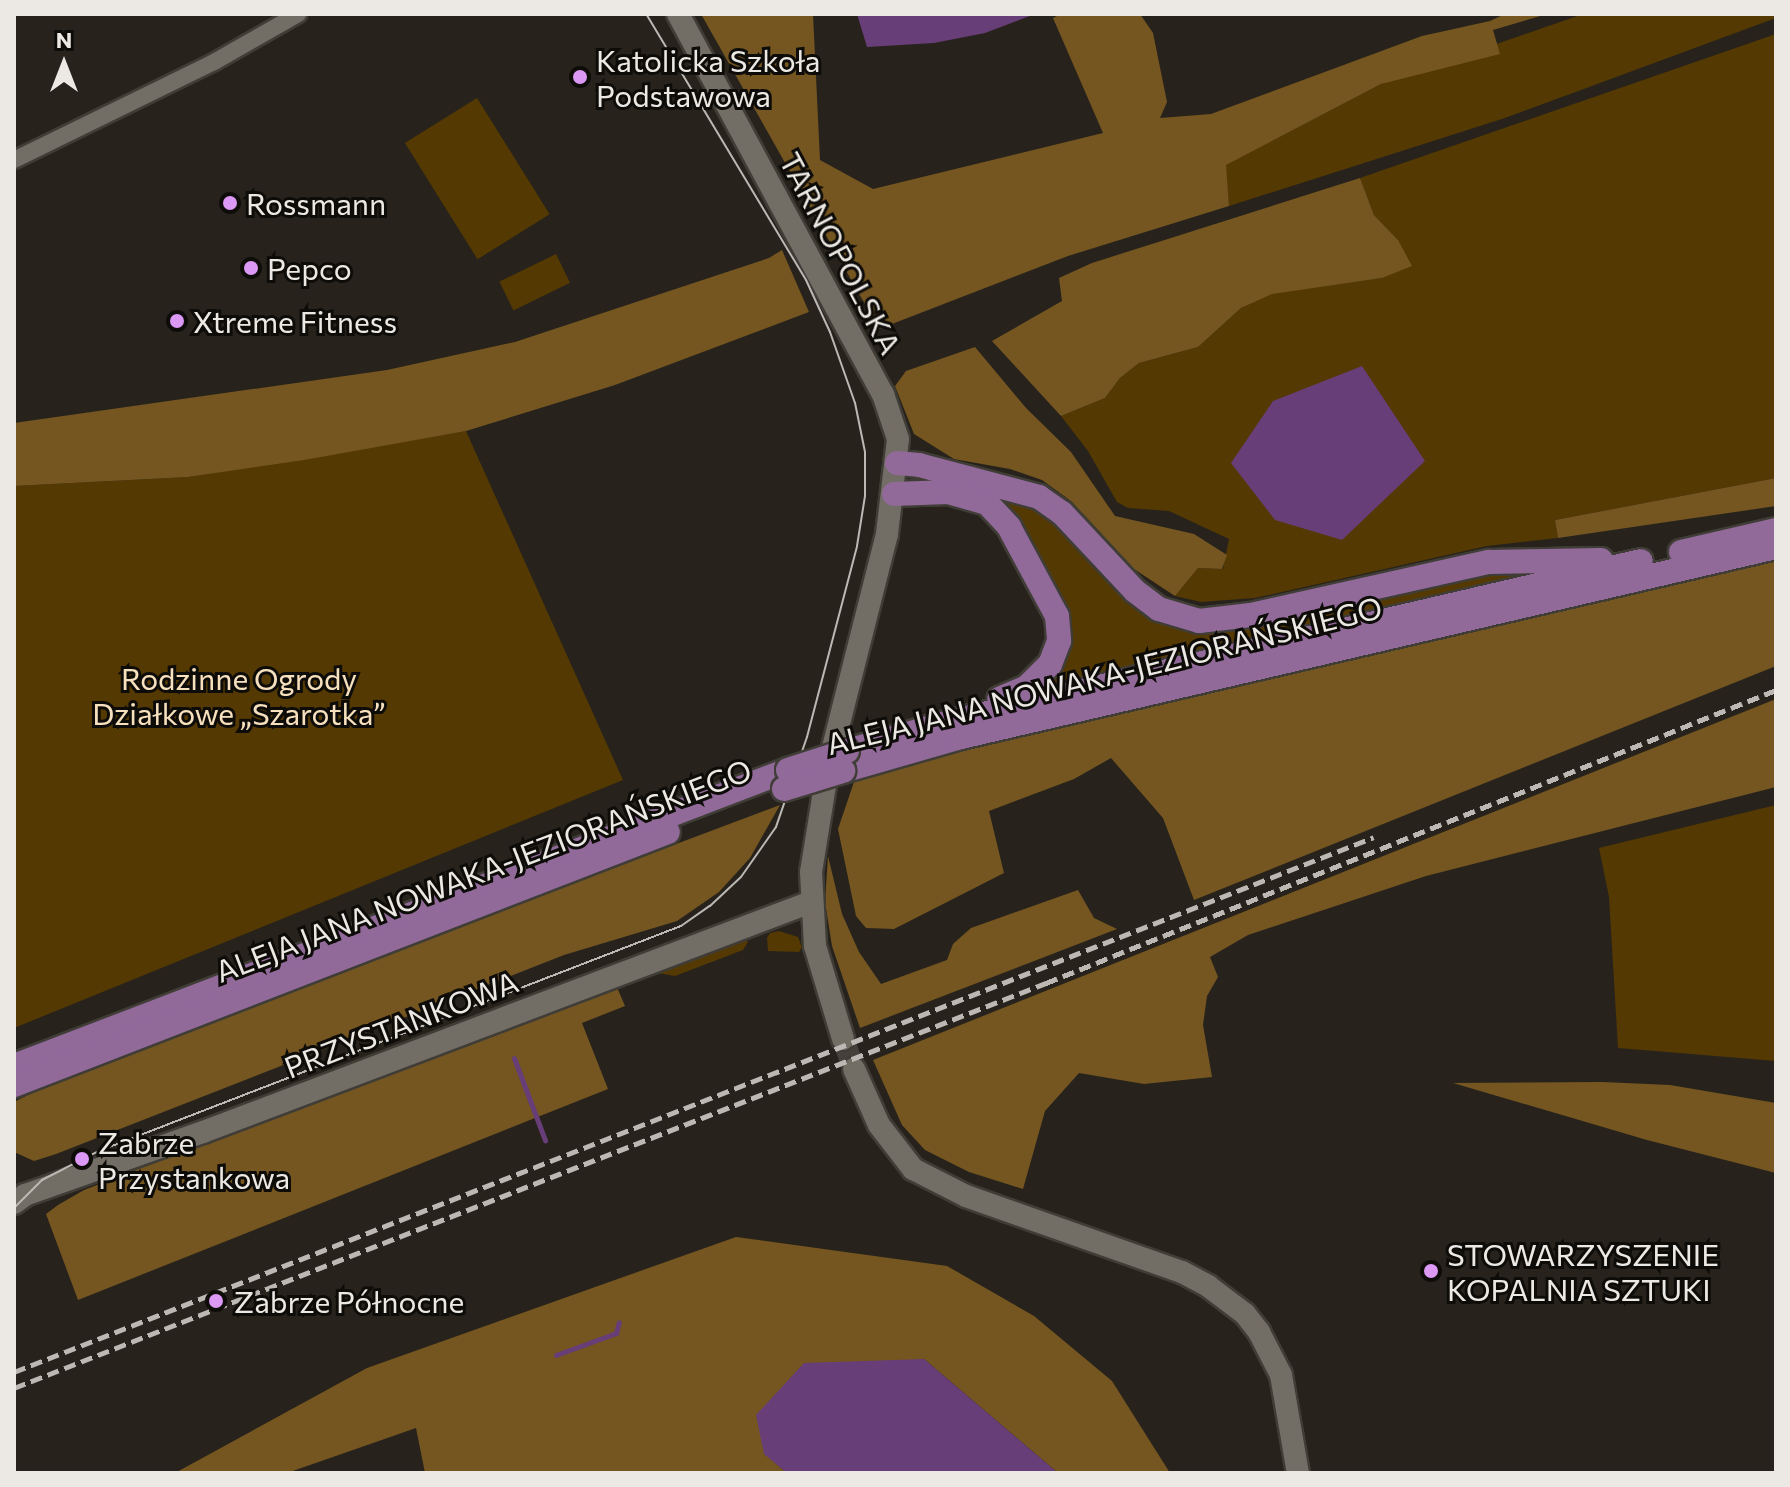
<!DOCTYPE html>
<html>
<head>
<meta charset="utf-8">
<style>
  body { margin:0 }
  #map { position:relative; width:1790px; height:1487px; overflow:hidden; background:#27231c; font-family:Commissioner,sans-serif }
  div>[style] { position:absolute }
  .green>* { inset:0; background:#543902; transform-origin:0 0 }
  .forest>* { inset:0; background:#755620 }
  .water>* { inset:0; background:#673e77 }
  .stream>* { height:5px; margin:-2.5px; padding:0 2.5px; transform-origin:2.5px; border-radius:2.5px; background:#673e77 }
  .secondary-tunnel>* { height:22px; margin-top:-11px; transform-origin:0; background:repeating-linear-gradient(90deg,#45413a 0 22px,transparent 0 33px) }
  .roads { filter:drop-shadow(2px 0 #403d37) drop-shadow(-2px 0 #403d37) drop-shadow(0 2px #403d37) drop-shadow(0 -2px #403d37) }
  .street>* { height:16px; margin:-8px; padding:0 8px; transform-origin:8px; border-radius:8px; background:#726d65 }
  .secondary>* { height:22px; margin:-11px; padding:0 11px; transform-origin:11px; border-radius:11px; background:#726d65 }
  .primary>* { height:24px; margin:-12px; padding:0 12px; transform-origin:12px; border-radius:12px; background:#916a9a }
  .tram>* { height:2px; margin:-1px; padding:0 1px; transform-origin:1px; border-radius:1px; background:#bcb8b4 }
  .rail>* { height:5px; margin-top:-2.5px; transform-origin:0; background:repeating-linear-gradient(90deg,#bcb8b4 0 12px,transparent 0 18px) }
  .bridges { filter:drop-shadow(2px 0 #403d37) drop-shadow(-2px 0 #403d37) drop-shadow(0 2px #403d37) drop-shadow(0 -2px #403d37) }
  .primary-bridge>* { height:24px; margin:-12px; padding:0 12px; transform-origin:12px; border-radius:12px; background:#916a9a }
  .dots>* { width:22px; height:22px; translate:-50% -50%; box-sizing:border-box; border:4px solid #0e0c09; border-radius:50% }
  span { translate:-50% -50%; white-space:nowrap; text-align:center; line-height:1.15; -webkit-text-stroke:6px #0e0c09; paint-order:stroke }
  .poi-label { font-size:30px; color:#ece9e5 }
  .left { translate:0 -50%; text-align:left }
  .street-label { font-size:30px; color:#ece9e5 }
  .park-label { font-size:30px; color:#f7e0bd }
  .frame { position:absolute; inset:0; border:16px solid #ece9e5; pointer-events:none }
  .north { position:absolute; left:24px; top:24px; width:80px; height:80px; -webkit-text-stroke:6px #0e0c09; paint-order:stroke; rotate:0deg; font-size:22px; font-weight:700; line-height:32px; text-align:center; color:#ece9e5 }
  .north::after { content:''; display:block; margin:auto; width:28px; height:36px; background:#ece9e5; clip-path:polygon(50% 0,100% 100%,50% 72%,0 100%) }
</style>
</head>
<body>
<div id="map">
  <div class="green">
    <i style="clip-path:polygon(1583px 14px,1776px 14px,1776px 18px,1502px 119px,1229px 206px,1225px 165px,1381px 84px)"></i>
    <i style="clip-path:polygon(1776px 34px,1776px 478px,1555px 520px,1558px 538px,1487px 546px,1255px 598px,1201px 602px,1175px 596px,1198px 568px,1223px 569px,1229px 539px,1169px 511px,1128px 508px,1117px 502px,1088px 451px,1061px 416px,1105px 398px,1120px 378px,1139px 363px,1198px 347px,1241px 308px,1272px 293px,1382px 278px,1398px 240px,1374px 215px,1360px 178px)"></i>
    <i style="left:477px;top:98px;width:137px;height:85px;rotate:58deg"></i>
    <i style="left:556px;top:254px;width:32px;height:63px;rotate:64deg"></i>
    <i style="clip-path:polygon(466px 431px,623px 780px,14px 1028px,14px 486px,188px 477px)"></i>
    <i style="clip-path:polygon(917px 477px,1031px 501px,1159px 617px,1515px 567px,1543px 575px,1046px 686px,1064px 653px,1017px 522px,915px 482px)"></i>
    <i style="clip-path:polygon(1776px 805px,1776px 1061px,1618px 1048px,1609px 897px,1599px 848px)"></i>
    <i style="clip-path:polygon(779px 931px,798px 937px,802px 947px,799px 952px,768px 951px,767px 938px,770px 933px)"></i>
    <i style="clip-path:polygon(745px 939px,748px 942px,743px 950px,675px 976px,652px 972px)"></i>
  </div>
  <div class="forest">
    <i style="clip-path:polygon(701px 14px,813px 14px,820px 160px,873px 189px,1103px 133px,1053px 18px,1061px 14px,1140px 14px,1153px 33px,1167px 102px,1160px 118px,1211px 114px,1422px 36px,1490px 21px,1505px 14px,1547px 14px,1493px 30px,1500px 54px,1381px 84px,1226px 165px,1229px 206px,1068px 256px,879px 329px)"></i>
    <i style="clip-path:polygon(1360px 178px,1374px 215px,1398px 240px,1412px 266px,1382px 278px,1272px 294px,1241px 308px,1198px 347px,1139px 363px,1120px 378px,1105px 398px,1061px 416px,992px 341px,1062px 301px,1059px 278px,1092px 263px)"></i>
    <i style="clip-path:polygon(782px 250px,809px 312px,615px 385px,466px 431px,304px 460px,188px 477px,14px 486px,14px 423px,387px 370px,515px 342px,769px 258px)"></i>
    <i style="clip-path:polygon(975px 347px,1026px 408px,1071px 452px,1115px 516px,1194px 534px,1227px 555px,1222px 569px,1198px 568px,1175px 596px,1134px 569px,1071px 501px,1042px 480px,1010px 469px,954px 459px,914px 434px,895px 386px,906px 371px)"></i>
    <i style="clip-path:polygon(1776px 478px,1776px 506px,1558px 538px,1555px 520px)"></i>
    <i style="clip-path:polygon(1776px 558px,1776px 666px,1194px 900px,1163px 818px,1111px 758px,1074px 779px,989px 811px,1004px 873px,894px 929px,866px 928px,856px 916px,838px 829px,854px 782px,1024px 732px)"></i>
    <i style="clip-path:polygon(1776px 699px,1776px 787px,1426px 876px,1248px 935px,1210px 957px,1218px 977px,1207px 996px,1203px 1025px,1212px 1077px,1144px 1084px,1079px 1073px,1045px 1111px,1023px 1189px,969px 1172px,925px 1150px,902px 1125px,873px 1060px)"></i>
    <i style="clip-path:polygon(780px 805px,750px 858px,719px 892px,677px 921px,564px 955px,56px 1154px,34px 1161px,14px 1152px,14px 1102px,52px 1083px,243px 1007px)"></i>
    <i style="clip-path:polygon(828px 856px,842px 914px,859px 952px,881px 984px,947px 960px,953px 944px,971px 928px,1078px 890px,1094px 918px,1117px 929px,860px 1028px,832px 946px,825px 902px)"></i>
    <i style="clip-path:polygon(616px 985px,625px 1006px,582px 1023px,608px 1089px,78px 1300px,46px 1214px,58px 1205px,84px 1190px)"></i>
    <i style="clip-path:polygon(1602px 1082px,1670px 1085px,1776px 1103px,1776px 1173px,1647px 1140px,1453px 1083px)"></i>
    <i style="clip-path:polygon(736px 1237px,947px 1266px,1034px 1316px,1112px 1381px,1170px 1473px,1058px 1473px,924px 1359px,764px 1453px,787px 1473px,425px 1473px,416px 1428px,287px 1473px,175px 1473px,367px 1368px)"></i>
  </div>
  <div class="water">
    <i style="clip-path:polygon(857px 14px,1035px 14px,985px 33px,934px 43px,867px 47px)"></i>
    <i style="clip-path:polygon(1362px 366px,1425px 461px,1342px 540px,1275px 520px,1231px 463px,1273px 401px)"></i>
    <i style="clip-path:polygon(924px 1359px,1058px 1473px,787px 1473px,764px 1454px,756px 1415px,804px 1363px)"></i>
  </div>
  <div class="stream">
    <i style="left:514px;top:1058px;width:88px;rotate:69.3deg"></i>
    <i style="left:556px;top:1355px;width:64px;rotate:-20.1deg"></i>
    <i style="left:616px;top:1333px;width:11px;rotate:-75deg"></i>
  </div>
  <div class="secondary-tunnel">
    <i style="left:843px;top:1039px;width:32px;rotate:70deg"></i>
  </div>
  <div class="roads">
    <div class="street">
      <i style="left:14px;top:160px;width:223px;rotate:-26.1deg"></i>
      <i style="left:214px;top:62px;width:97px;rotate:-29.7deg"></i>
    </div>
    <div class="secondary">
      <i style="left:678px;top:14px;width:432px;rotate:61.7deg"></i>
      <i style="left:883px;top:394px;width:47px;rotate:71.6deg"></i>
      <i style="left:898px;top:439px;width:96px;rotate:96.6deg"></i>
      <i style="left:887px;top:534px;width:240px;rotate:104.2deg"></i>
      <i style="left:828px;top:767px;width:106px;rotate:99.2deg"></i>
      <i style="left:811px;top:872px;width:74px;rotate:86.9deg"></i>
      <i style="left:815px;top:946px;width:97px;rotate:73.2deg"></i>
      <i style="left:854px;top:1069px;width:61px;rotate:65.9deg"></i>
      <i style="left:879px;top:1125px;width:56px;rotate:52.3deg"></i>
      <i style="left:913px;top:1169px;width:59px;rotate:27deg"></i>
      <i style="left:966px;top:1196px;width:229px;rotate:19.4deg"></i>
      <i style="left:1182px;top:1272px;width:30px;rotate:28deg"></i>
      <i style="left:1208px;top:1286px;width:46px;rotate:37.1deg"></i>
      <i style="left:1245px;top:1314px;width:23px;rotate:52deg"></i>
      <i style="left:1259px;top:1332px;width:48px;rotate:62.9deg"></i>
      <i style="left:1281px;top:1375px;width:99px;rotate:80.2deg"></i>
      <i style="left:14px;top:1203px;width:14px;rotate:-36deg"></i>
      <i style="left:25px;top:1195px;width:189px;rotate:-19.5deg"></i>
      <i style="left:203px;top:1132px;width:650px;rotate:-20.72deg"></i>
    </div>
    <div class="primary">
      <i style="left:897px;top:463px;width:22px;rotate:5deg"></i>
      <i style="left:919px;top:465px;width:124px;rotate:14.9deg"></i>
      <i style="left:1039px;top:497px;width:28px;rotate:35deg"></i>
      <i style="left:1062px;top:513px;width:107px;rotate:46.9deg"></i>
      <i style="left:1135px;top:591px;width:30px;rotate:37deg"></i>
      <i style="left:1159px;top:609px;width:42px;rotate:16.7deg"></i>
      <i style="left:1199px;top:621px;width:52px;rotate:-6.6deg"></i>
      <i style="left:1251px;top:615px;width:244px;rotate:-12.6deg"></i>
      <i style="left:1489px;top:562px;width:112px;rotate:-1deg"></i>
      <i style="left:894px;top:494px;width:54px;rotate:-2.1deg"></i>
      <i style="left:948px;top:492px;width:41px;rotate:15.8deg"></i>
      <i style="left:987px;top:503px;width:33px;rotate:47deg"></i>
      <i style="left:1009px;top:527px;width:101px;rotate:61.7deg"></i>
      <i style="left:1057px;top:616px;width:25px;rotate:85deg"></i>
      <i style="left:1059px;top:641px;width:25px;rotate:111deg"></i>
      <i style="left:1050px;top:664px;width:33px;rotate:135deg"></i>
      <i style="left:1027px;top:687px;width:30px;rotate:157deg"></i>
      <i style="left:1681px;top:552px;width:98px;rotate:-13deg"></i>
      <i style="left:847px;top:751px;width:110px;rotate:-15.8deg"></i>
      <i style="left:953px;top:721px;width:706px;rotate:-13.09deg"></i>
      <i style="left:843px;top:771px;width:119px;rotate:-16.1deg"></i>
      <i style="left:957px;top:738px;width:841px;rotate:-13.13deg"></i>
      <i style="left:14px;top:1066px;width:829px;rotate:-20.93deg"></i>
      <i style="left:14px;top:1085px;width:701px;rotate:-21.15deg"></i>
    </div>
  </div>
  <div class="tram">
    <i style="left:14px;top:1208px;width:40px;rotate:-45deg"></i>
    <i style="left:42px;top:1180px;width:64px;rotate:-27deg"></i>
    <i style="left:99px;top:1151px;width:624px;rotate:-21.14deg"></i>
    <i style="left:681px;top:926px;width:35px;rotate:-35deg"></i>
    <i style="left:710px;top:906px;width:42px;rotate:-43.1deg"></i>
    <i style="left:741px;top:877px;width:61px;rotate:-55deg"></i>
    <i style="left:776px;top:827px;width:95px;rotate:-71deg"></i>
    <i style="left:807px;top:737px;width:197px;rotate:-75.3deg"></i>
    <i style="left:857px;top:546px;width:51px;rotate:-80.9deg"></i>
    <i style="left:865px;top:496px;width:44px;rotate:-90deg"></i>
    <i style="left:865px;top:452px;width:50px;rotate:-101.5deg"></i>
    <i style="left:855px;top:403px;width:75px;rotate:-109.4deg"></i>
    <i style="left:830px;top:332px;width:57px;rotate:-114.8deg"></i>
    <i style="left:806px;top:280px;width:310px;rotate:-121deg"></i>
  </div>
  <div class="rail">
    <i style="left:14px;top:1372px;width:1461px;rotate:-21.47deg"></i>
    <i style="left:14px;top:1388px;width:1109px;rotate:-21.43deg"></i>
    <i style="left:1046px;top:983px;width:787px;rotate:-21.87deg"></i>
  </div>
  <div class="bridges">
    <div class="primary-bridge">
      <i style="left:788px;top:770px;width:62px;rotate:-17.9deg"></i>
      <i style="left:784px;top:789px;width:62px;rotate:-17deg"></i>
    </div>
  </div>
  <div class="dots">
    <i style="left:580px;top:77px;background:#db99f5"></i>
    <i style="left:230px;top:203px;background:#db99f5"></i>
    <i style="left:251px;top:268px;background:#db99f5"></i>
    <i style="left:177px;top:321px;background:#db99f5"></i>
    <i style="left:82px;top:1159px;background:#db99f5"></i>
    <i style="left:1431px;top:1271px;background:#db99f5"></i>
    <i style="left:216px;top:1301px;background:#db99f5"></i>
  </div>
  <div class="poi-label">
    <span class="left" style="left:596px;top:77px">Katolicka Szkoła<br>Podstawowa</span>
    <span class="left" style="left:246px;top:203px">Rossmann</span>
    <span class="left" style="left:267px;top:268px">Pepco</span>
    <span class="left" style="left:193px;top:321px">Xtreme Fitness</span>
    <span class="left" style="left:98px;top:1159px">Zabrze<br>Przystankowa</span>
    <span class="left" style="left:1447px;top:1271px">STOWARZYSZENIE<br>KOPALNIA SZTUKI</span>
    <span class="left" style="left:234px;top:1301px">Zabrze Północne</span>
  </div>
  <div class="street-label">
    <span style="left:841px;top:253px;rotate:62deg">TARNOPOLSKA</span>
    <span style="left:1104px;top:675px;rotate:-14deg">ALEJA JANA NOWAKA-JEZIORAŃSKIEGO</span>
    <span style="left:483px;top:870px;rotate:-21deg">ALEJA JANA NOWAKA-JEZIORAŃSKIEGO</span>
    <span style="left:401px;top:1024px;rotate:-21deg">PRZYSTANKOWA</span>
  </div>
  <div class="park-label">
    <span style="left:239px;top:695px">Rodzinne Ogrody<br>Działkowe „Szarotka”</span>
  </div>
  <div class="frame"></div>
  <div class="north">N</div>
</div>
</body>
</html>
